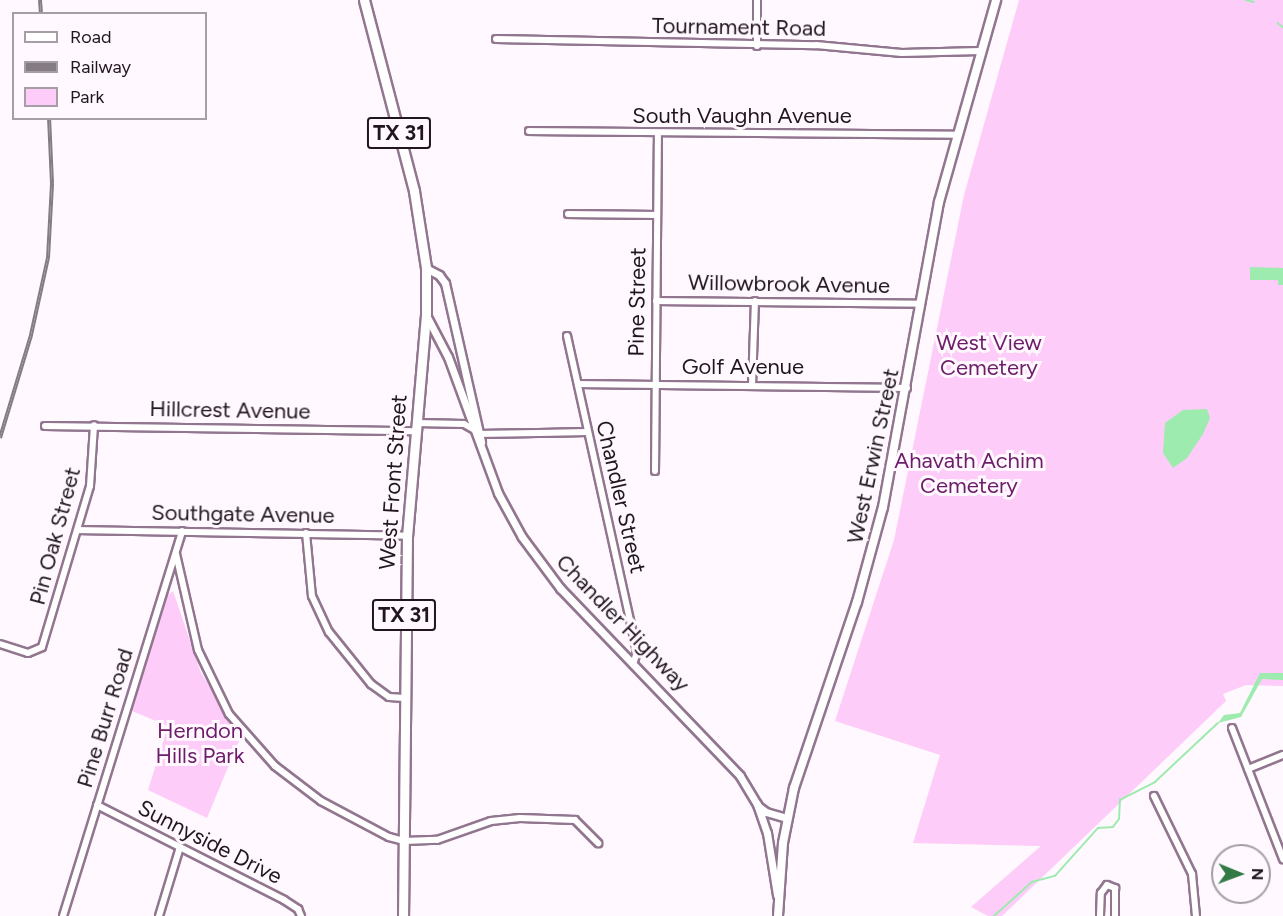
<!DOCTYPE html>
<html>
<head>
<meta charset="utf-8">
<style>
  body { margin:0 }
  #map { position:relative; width:1283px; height:916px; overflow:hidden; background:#fff8fe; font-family:Figtree,sans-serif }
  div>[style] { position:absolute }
  .green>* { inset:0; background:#feccf8 }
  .water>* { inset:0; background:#9debae }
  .stream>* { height:1.5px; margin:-0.75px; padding:0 0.75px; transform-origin:0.75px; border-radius:0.75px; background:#9debae }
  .roads { filter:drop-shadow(2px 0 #92768f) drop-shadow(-2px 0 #92768f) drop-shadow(0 2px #92768f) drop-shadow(0 -2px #92768f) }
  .minor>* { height:6px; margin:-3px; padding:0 3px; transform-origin:3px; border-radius:3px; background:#fff }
  .tertiary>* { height:7px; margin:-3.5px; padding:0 3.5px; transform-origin:3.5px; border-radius:3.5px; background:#fff }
  .secondary>* { height:8px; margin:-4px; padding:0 4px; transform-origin:4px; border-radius:4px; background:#fff }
  .primary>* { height:9px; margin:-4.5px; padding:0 4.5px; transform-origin:4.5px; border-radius:4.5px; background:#fff }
  .rail>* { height:4px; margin-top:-2px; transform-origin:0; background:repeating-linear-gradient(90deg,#fff8fe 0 4.5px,#847b83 0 9px); box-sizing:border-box; border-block:2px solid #847b83 }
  span { translate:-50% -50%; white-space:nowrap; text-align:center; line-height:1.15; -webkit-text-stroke:6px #fff8fe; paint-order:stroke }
  .shield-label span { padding:2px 4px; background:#fff8fe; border:2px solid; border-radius:4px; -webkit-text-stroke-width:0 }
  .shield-label { font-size:21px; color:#211620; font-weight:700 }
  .street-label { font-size:22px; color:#211620 }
  .park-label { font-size:22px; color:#6c1c68 }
  .legend { position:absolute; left:12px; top:12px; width:195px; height:108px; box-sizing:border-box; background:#fff8fe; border:2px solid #a69ea5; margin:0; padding:8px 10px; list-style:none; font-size:18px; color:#211620 }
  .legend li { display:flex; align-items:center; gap:12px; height:30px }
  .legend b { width:30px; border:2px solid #a69ea5 }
  .north { position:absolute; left:1211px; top:844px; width:60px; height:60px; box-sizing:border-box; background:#fff8fe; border:2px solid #a69ea5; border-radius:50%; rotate:91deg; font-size:16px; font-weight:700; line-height:24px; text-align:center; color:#211620 }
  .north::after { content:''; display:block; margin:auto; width:21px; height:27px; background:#327a46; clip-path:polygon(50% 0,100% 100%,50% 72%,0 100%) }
</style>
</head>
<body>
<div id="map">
  <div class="green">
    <i style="clip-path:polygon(1019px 0,1283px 0,1283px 686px,1246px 685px,1223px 694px,1226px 701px,1002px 916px,988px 916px,971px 907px,1041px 846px,913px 843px,940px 755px,835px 721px,894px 540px,964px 195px)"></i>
    <i style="clip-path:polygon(173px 591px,201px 673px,241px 736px,207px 818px,148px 790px,168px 726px,132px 711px,168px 595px)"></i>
  </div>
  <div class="water">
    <i style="clip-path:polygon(1250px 267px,1283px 268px,1283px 285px,1278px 285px,1278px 280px,1250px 280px)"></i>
    <i style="clip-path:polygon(1207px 409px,1210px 418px,1203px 434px,1187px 458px,1173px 468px,1163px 453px,1165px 423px,1183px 410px)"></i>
    <i style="clip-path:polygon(1260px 673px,1283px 673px,1283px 680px,1262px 679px,1241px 717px,1218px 723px,1224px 715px,1240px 713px)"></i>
  </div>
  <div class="stream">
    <i style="left:1246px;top:0;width:8px;rotate:14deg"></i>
    <i style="left:1278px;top:23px;width:6px;rotate:39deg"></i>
    <i style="left:994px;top:916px;width:51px;rotate:-41.8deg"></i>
    <i style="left:1032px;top:882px;width:24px;rotate:-15deg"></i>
    <i style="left:1055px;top:876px;width:64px;rotate:-48.1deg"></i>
    <i style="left:1098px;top:828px;width:15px;rotate:-4deg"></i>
    <i style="left:1113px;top:827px;width:10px;rotate:-53deg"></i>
    <i style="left:1119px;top:819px;width:19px;rotate:-87deg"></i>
    <i style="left:1120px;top:800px;width:39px;rotate:-27deg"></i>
    <i style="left:1155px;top:782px;width:86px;rotate:-43.1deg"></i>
  </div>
  <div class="roads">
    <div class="minor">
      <i style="left:757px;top:0;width:46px;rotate:90deg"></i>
      <i style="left:496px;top:39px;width:320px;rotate:1.1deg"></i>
      <i style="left:816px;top:45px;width:86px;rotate:5.3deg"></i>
      <i style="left:902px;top:53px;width:78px;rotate:-1.5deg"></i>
      <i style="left:529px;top:131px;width:427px;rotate:0.5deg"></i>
      <i style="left:568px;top:214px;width:88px;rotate:0.7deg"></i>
      <i style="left:656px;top:301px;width:265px;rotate:0.6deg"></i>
      <i style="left:567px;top:336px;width:324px;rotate:77.5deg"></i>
      <i style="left:637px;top:652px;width:13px;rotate:108deg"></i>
      <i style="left:579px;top:384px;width:328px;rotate:0.7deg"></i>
      <i style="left:752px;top:386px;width:85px;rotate:-88deg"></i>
      <i style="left:416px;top:423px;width:48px;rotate:1.2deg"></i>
      <i style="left:464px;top:424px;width:13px;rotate:29deg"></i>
      <i style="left:45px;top:426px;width:370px;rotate:0.8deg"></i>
      <i style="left:477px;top:434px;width:111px;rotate:-1deg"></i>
      <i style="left:655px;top:471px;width:338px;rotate:-89.5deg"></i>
      <i style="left:78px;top:530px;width:329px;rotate:1deg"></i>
      <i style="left:306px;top:533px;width:63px;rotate:84.6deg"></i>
      <i style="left:312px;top:596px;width:40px;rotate:65deg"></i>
      <i style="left:329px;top:632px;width:67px;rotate:51.1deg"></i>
      <i style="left:371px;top:684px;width:22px;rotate:36deg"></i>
      <i style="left:389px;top:697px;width:16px;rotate:4deg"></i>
      <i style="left:176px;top:554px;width:98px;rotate:77.1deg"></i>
      <i style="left:198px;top:650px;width:71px;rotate:64.2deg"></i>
      <i style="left:229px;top:714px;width:69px;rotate:48.5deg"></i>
      <i style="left:275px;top:766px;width:58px;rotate:37.3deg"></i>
      <i style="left:321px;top:801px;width:77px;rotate:27.9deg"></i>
      <i style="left:389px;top:837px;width:16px;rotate:15deg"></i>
      <i style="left:404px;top:841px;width:33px;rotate:-2deg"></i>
      <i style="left:437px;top:840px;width:57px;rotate:-19.4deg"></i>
      <i style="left:491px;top:821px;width:29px;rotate:-6deg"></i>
      <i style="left:520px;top:818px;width:55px;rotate:2.1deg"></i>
      <i style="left:575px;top:820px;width:33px;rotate:45deg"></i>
      <i style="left:0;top:644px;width:29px;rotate:18deg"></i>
      <i style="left:28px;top:653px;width:15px;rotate:-23deg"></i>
      <i style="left:42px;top:647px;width:168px;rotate:-73.4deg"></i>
      <i style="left:90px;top:486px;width:61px;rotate:-86.2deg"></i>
      <i style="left:1232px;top:728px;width:141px;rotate:68.7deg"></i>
      <i style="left:1248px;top:769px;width:38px;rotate:-22deg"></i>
      <i style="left:1154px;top:796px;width:87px;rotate:64deg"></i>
      <i style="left:1192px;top:874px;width:42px;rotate:84.6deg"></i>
      <i style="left:97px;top:805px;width:210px;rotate:26.9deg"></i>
      <i style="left:284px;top:900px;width:17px;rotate:33deg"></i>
      <i style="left:298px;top:909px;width:8px;rotate:67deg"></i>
      <i style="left:63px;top:916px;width:403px;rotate:-72.8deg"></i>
      <i style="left:159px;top:916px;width:72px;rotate:-73.1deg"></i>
      <i style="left:1100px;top:916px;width:23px;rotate:-88deg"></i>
      <i style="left:1101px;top:893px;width:10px;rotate:-53deg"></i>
      <i style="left:1107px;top:885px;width:9px;rotate:21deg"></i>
      <i style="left:1115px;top:888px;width:28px;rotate:90deg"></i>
    </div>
    <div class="tertiary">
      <i style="left:426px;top:268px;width:15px;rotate:28deg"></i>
      <i style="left:439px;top:275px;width:10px;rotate:53deg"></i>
      <i style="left:445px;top:283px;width:163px;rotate:77.2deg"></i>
      <i style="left:426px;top:315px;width:47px;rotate:62.4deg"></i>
      <i style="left:448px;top:357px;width:145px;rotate:69.8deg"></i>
      <i style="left:498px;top:493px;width:50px;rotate:61.4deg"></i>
      <i style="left:522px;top:537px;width:64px;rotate:53.3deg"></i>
      <i style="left:560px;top:588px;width:260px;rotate:46.2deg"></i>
      <i style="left:740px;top:776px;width:33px;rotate:59deg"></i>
      <i style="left:757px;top:804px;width:31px;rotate:71deg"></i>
      <i style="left:767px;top:833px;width:63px;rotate:80.8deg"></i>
      <i style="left:758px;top:806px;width:10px;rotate:37deg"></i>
      <i style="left:766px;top:812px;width:22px;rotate:16deg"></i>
    </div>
    <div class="secondary">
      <i style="left:778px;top:916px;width:73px;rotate:-86.1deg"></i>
      <i style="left:783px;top:843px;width:56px;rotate:-78.7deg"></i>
      <i style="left:794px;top:788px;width:196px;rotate:-71.3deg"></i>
      <i style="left:857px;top:602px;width:98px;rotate:-74.7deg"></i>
      <i style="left:883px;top:507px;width:310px;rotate:-79.6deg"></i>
      <i style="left:939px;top:202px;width:210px;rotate:-74.2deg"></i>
    </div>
    <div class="primary">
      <i style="left:364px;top:0;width:197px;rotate:75.3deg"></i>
      <i style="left:414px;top:191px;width:78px;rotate:81.1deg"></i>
      <i style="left:426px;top:268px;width:47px;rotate:90deg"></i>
      <i style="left:426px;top:315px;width:222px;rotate:94.9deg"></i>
      <i style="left:407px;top:536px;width:380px;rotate:90.6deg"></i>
    </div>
  </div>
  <div class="rail">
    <i style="left:40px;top:0;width:14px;rotate:86deg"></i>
    <i style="left:0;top:438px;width:108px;rotate:-73.2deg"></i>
    <i style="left:31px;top:335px;width:79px;rotate:-77.6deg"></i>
    <i style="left:48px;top:258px;width:75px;rotate:-86.9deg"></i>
    <i style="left:52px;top:183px;width:65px;rotate:-92.6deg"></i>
  </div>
  <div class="shield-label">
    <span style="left:399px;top:133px">TX 31</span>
    <span style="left:404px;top:615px">TX 31</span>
  </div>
  <div class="street-label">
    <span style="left:739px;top:27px;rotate:1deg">Tournament Road</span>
    <span style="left:742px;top:116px">South Vaughn Avenue</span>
    <span style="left:789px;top:284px;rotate:1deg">Willowbrook Avenue</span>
    <span style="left:637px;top:302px;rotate:-89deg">Pine Street</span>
    <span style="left:743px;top:367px">Golf Avenue</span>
    <span style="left:230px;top:410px;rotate:1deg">Hillcrest Avenue</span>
    <span style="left:873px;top:456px;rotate:-78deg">West Erwin Street</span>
    <span style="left:393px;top:482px;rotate:-86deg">West Front Street</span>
    <span style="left:621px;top:497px;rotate:77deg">Chandler Street</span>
    <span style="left:243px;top:514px;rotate:1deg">Southgate Avenue</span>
    <span style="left:55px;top:536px;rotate:-75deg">Pin Oak Street</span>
    <span style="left:623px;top:623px;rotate:46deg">Chandler Highway</span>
    <span style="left:105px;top:718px;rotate:-73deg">Pine Burr Road</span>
    <span style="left:210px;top:842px;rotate:27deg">Sunnyside Drive</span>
  </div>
  <div class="park-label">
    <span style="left:989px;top:355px">West View<br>Cemetery</span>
    <span style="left:969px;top:473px">Ahavath Achim<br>Cemetery</span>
    <span style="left:200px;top:743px">Herndon<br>Hills Park</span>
  </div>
  <ul class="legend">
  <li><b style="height:8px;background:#fff"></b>Road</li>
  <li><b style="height:8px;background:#847b83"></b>Railway</li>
  <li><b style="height:16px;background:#feccf8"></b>Park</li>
  </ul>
  <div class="north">N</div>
</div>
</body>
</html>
